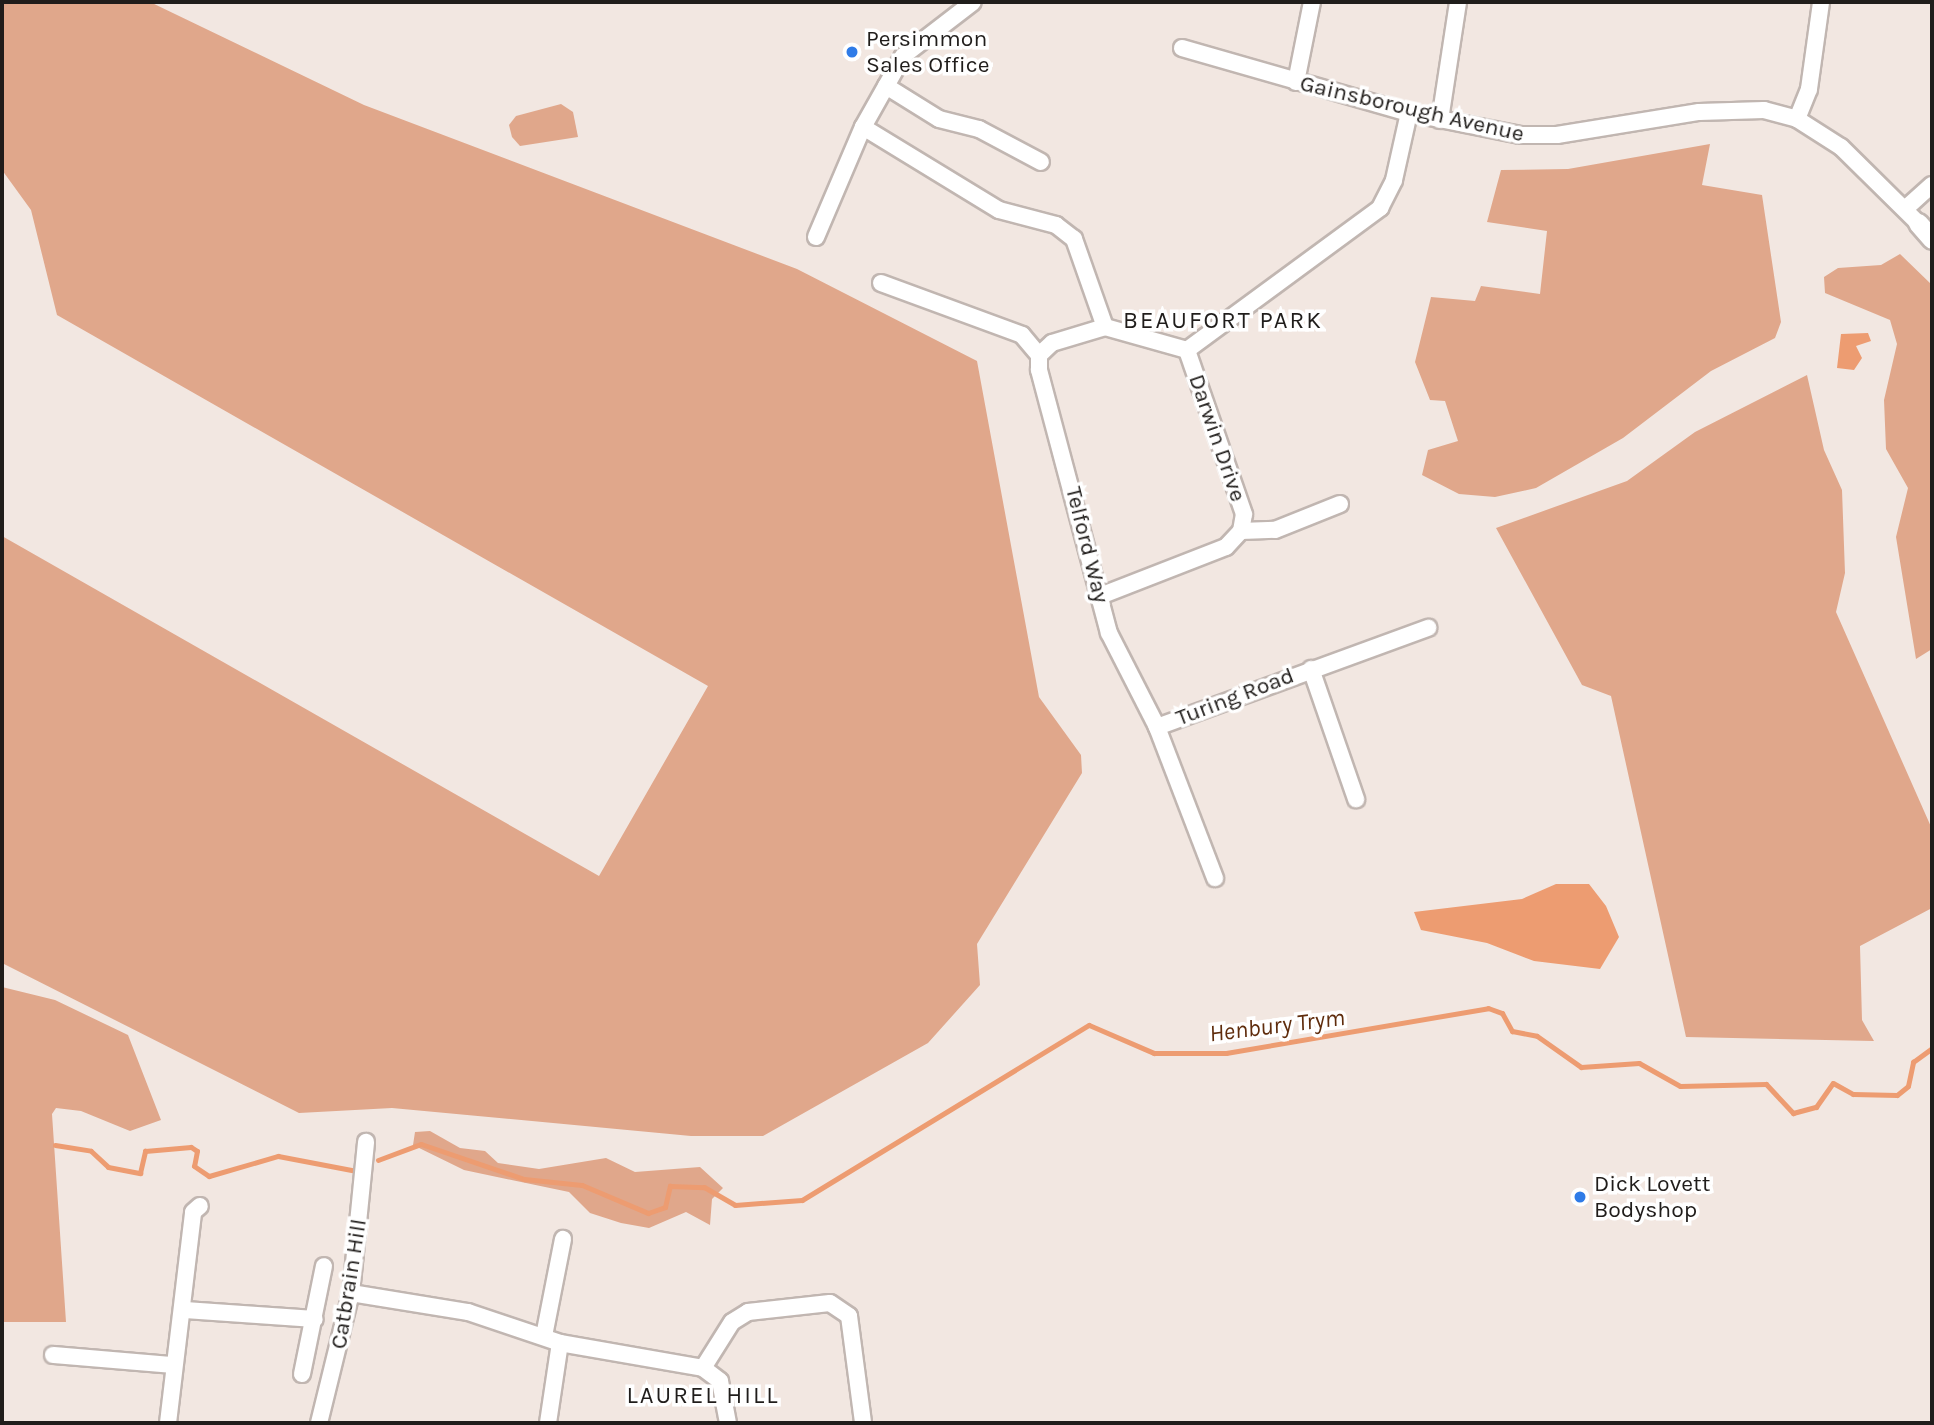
<!DOCTYPE html>
<html>
<head>
<meta charset="utf-8">
<style>
  body { margin:0 }
  #map { position:relative; width:1934px; height:1425px; overflow:hidden; background:#f2e7e1; font-family:Karla,sans-serif }
  div>[style] { position:absolute }
  .green>* { inset:0; background:#e0a78b }
  .water>* { inset:0; background:#ed9c71 }
  .stream>* { height:5px; margin:-2.5px; padding:0 2.5px; transform-origin:2.5px; border-radius:2.5px; background:#ed9c71 }
  .roads { filter:drop-shadow(2px 0 #c1b6b1) drop-shadow(-2px 0 #c1b6b1) drop-shadow(0 2px #c1b6b1) drop-shadow(0 -2px #c1b6b1) }
  .minor>* { height:16px; margin:-8px; padding:0 8px; transform-origin:8px; border-radius:8px; background:#fff }
  .tertiary>* { height:19px; margin:-9.5px; padding:0 9.5px; transform-origin:9.5px; border-radius:9.5px; background:#fff }
  .dots>* { width:19px; height:19px; translate:-50% -50%; box-sizing:border-box; border:4px solid #fff; border-radius:50% }
  span { translate:-50% -50%; white-space:nowrap; text-align:center; line-height:1.15; -webkit-text-stroke:7px #fff; paint-order:stroke }
  .poi-label { font-size:23px; color:#201d1b }
  .left { translate:0 -50%; text-align:left }
  .street-label { font-size:23px; color:#201d1b }
  .neighbourhood-label { font-size:24px; color:#201d1b; letter-spacing:2px }
  .water-label { font-size:24px; color:#5f2c0c; font-style:italic }
  .frame { position:absolute; inset:0; border:4px solid #201d1b; pointer-events:none }
</style>
</head>
<body>
<div id="map">
  <div class="green">
    <i style="clip-path:polygon(2px 2px,150px 2px,364px 105px,797px 269px,977px 361px,1039px 697px,1081px 755px,1082px 773px,977px 944px,980px 985px,928px 1043px,763px 1136px,691px 1136px,392px 1108px,299px 1113px,2px 963px,2px 536px,599px 876px,708px 686px,57px 315px,31px 210px,2px 170px)"></i>
    <i style="clip-path:polygon(561px 104px,573px 112px,578px 137px,520px 146px,512px 137px,509px 125px,516px 116px)"></i>
    <i style="clip-path:polygon(1710px 144px,1702px 185px,1762px 195px,1781px 322px,1775px 338px,1711px 371px,1623px 438px,1536px 488px,1495px 497px,1459px 494px,1422px 475px,1428px 450px,1458px 441px,1445px 401px,1430px 400px,1415px 362px,1431px 297px,1475px 301px,1481px 286px,1540px 294px,1547px 231px,1487px 222px,1501px 170px,1568px 169px)"></i>
    <i style="clip-path:polygon(1900px 254px,1932px 285px,1932px 649px,1916px 659px,1896px 537px,1908px 488px,1886px 449px,1884px 400px,1897px 344px,1890px 320px,1825px 293px,1824px 277px,1838px 268px,1881px 265px)"></i>
    <i style="clip-path:polygon(1807px 375px,1824px 450px,1842px 490px,1845px 573px,1836px 612px,1932px 829px,1932px 908px,1860px 946px,1862px 1020px,1874px 1041px,1686px 1037px,1611px 696px,1582px 685px,1496px 528px,1627px 481px,1695px 432px)"></i>
    <i style="clip-path:polygon(2px 987px,55px 1000px,128px 1035px,161px 1120px,130px 1131px,81px 1111px,56px 1108px,52px 1114px,66px 1322px,2px 1322px)"></i>
    <i style="clip-path:polygon(430px 1131px,460px 1148px,485px 1151px,498px 1163px,539px 1169px,606px 1158px,635px 1172px,700px 1167px,723px 1188px,712px 1199px,710px 1225px,686px 1212px,649px 1228px,621px 1223px,590px 1213px,569px 1192px,464px 1170px,413px 1145px,415px 1132px)"></i>
  </div>
  <div class="water">
    <i style="clip-path:polygon(1868px 333px,1871px 341px,1856px 346px,1862px 358px,1854px 370px,1837px 368px,1841px 334px)"></i>
    <i style="clip-path:polygon(1556px 884px,1589px 884px,1606px 906px,1619px 937px,1600px 969px,1534px 961px,1487px 943px,1421px 930px,1414px 912px,1522px 899px)"></i>
  </div>
  <div class="stream">
    <i style="left:55px;top:1145px;width:36px;rotate:9deg"></i>
    <i style="left:91px;top:1151px;width:23px;rotate:43deg"></i>
    <i style="left:108px;top:1167px;width:33px;rotate:11deg"></i>
    <i style="left:140px;top:1173px;width:23px;rotate:-77deg"></i>
    <i style="left:145px;top:1151px;width:46px;rotate:-5deg"></i>
    <i style="left:191px;top:1147px;width:7px;rotate:34deg"></i>
    <i style="left:197px;top:1151px;width:15px;rotate:101deg"></i>
    <i style="left:194px;top:1166px;width:18px;rotate:34deg"></i>
    <i style="left:209px;top:1176px;width:72px;rotate:-16.2deg"></i>
    <i style="left:278px;top:1156px;width:80px;rotate:10.8deg"></i>
    <i style="left:378px;top:1160px;width:46px;rotate:-20.4deg"></i>
    <i style="left:421px;top:1144px;width:109px;rotate:18.8deg"></i>
    <i style="left:524px;top:1179px;width:58px;rotate:5.9deg"></i>
    <i style="left:582px;top:1185px;width:72px;rotate:23deg"></i>
    <i style="left:648px;top:1213px;width:18px;rotate:-19deg"></i>
    <i style="left:665px;top:1207px;width:22px;rotate:-77deg"></i>
    <i style="left:670px;top:1186px;width:34px;rotate:2deg"></i>
    <i style="left:704px;top:1187px;width:36px;rotate:30deg"></i>
    <i style="left:735px;top:1205px;width:67px;rotate:-4.3deg"></i>
    <i style="left:802px;top:1200px;width:336px;rotate:-31.4deg"></i>
    <i style="left:1089px;top:1025px;width:71px;rotate:23.3deg"></i>
    <i style="left:1154px;top:1053px;width:72px"></i>
    <i style="left:1226px;top:1053px;width:266px;rotate:-9.7deg"></i>
    <i style="left:1488px;top:1008px;width:15px;rotate:20deg"></i>
    <i style="left:1502px;top:1013px;width:21px;rotate:61deg"></i>
    <i style="left:1512px;top:1031px;width:25px;rotate:11deg"></i>
    <i style="left:1537px;top:1036px;width:54px;rotate:35.2deg"></i>
    <i style="left:1581px;top:1067px;width:58px;rotate:-3.9deg"></i>
    <i style="left:1639px;top:1063px;width:47px;rotate:29.3deg"></i>
    <i style="left:1680px;top:1086px;width:86px;rotate:-1.3deg"></i>
    <i style="left:1766px;top:1084px;width:40px;rotate:47deg"></i>
    <i style="left:1793px;top:1113px;width:24px;rotate:-15deg"></i>
    <i style="left:1816px;top:1107px;width:29px;rotate:-55deg"></i>
    <i style="left:1833px;top:1083px;width:23px;rotate:29deg"></i>
    <i style="left:1853px;top:1094px;width:44px;rotate:1.3deg"></i>
    <i style="left:1897px;top:1095px;width:14px;rotate:-39deg"></i>
    <i style="left:1908px;top:1086px;width:25px;rotate:-78deg"></i>
    <i style="left:1913px;top:1062px;width:24px;rotate:-36deg"></i>
  </div>
  <div class="roads">
    <div class="minor">
      <i style="left:1182px;top:48px;width:236px;rotate:16deg"></i>
      <i style="left:1409px;top:113px;width:113px;rotate:11.2deg"></i>
      <i style="left:1520px;top:135px;width:37px"></i>
      <i style="left:1557px;top:135px;width:144px;rotate:-9.2deg"></i>
      <i style="left:1699px;top:112px;width:65px;rotate:-1.8deg"></i>
      <i style="left:1764px;top:110px;width:34px;rotate:15deg"></i>
      <i style="left:1797px;top:119px;width:52px;rotate:32.5deg"></i>
      <i style="left:1841px;top:147px;width:108px;rotate:44.6deg"></i>
      <i style="left:1296px;top:82px;width:82px;rotate:-78.7deg"></i>
      <i style="left:886px;top:86px;width:62px;rotate:31.9deg"></i>
      <i style="left:939px;top:119px;width:41px;rotate:14deg"></i>
      <i style="left:979px;top:129px;width:70px;rotate:28deg"></i>
      <i style="left:1797px;top:119px;width:32px;rotate:-68deg"></i>
      <i style="left:1809px;top:89px;width:88px;rotate:-82.1deg"></i>
      <i style="left:1440px;top:120px;width:119px;rotate:-81.3deg"></i>
      <i style="left:863px;top:127px;width:159px;rotate:31.4deg"></i>
      <i style="left:999px;top:210px;width:59px;rotate:14.7deg"></i>
      <i style="left:1056px;top:225px;width:23px;rotate:38deg"></i>
      <i style="left:1074px;top:239px;width:93px;rotate:70.6deg"></i>
      <i style="left:1905px;top:209px;width:36px;rotate:-42deg"></i>
      <i style="left:816px;top:237px;width:120px;rotate:-66.9deg"></i>
      <i style="left:863px;top:127px;width:81px;rotate:-60.6deg"></i>
      <i style="left:903px;top:56px;width:88px;rotate:-37.6deg"></i>
      <i style="left:881px;top:283px;width:150px;rotate:20.2deg"></i>
      <i style="left:1022px;top:335px;width:26px;rotate:50deg"></i>
      <i style="left:1187px;top:350px;width:85px;rotate:-164.3deg"></i>
      <i style="left:1105px;top:327px;width:55px;rotate:163.2deg"></i>
      <i style="left:1052px;top:343px;width:18px;rotate:137deg"></i>
      <i style="left:1039px;top:355px;width:15px;rotate:90deg"></i>
      <i style="left:1039px;top:370px;width:272px;rotate:75.1deg"></i>
      <i style="left:1109px;top:633px;width:106px;rotate:62.9deg"></i>
      <i style="left:1157px;top:727px;width:162px;rotate:69deg"></i>
      <i style="left:1187px;top:350px;width:240px;rotate:-36.3deg"></i>
      <i style="left:1380px;top:208px;width:31px;rotate:-63deg"></i>
      <i style="left:1394px;top:180px;width:69px;rotate:-77.4deg"></i>
      <i style="left:1241px;top:531px;width:34px;rotate:-2deg"></i>
      <i style="left:1275px;top:530px;width:70px;rotate:-21.8deg"></i>
      <i style="left:1100px;top:596px;width:135px;rotate:-21.3deg"></i>
      <i style="left:1226px;top:547px;width:22px;rotate:-47deg"></i>
      <i style="left:1241px;top:531px;width:17px;rotate:-80deg"></i>
      <i style="left:1244px;top:514px;width:174px;rotate:-109.2deg"></i>
      <i style="left:1311px;top:669px;width:138px;rotate:70.9deg"></i>
      <i style="left:1157px;top:727px;width:289px;rotate:-20.1deg"></i>
      <i style="left:351px;top:1293px;width:119px;rotate:9.2deg"></i>
      <i style="left:468px;top:1312px;width:97px;rotate:18.6deg"></i>
      <i style="left:560px;top:1343px;width:145px;rotate:9.9deg"></i>
      <i style="left:703px;top:1368px;width:21px;rotate:37deg"></i>
      <i style="left:720px;top:1381px;width:43px;rotate:79.2deg"></i>
      <i style="left:185px;top:1310px;width:130px;rotate:4deg"></i>
      <i style="left:544px;top:1336px;width:99px;rotate:-78.9deg"></i>
      <i style="left:53px;top:1355px;width:119px;rotate:4.8deg"></i>
      <i style="left:703px;top:1368px;width:54px;rotate:-57.8deg"></i>
      <i style="left:732px;top:1322px;width:19px;rotate:-32deg"></i>
      <i style="left:748px;top:1312px;width:82px;rotate:-6.3deg"></i>
      <i style="left:830px;top:1303px;width:23px;rotate:34deg"></i>
      <i style="left:849px;top:1316px;width:108px;rotate:82.5deg"></i>
      <i style="left:302px;top:1374px;width:110px;rotate:-78.5deg"></i>
      <i style="left:168px;top:1423px;width:212px;rotate:-83.2deg"></i>
      <i style="left:193px;top:1212px;width:9px;rotate:-41deg"></i>
      <i style="left:319px;top:1423px;width:134px;rotate:-76.2deg"></i>
      <i style="left:351px;top:1293px;width:152px;rotate:-84.3deg"></i>
      <i style="left:548px;top:1423px;width:81px;rotate:-81.5deg"></i>
    </div>
    <div class="tertiary">
      <i style="left:1918px;top:223px;width:21px;rotate:49deg"></i>
    </div>
  </div>
  <div class="dots">
    <i style="left:852px;top:52px;background:#2f7be7"></i>
    <i style="left:1580px;top:1197px;background:#2f7be7"></i>
  </div>
  <div class="poi-label">
    <span class="left" style="left:866px;top:52px">Persimmon<br>Sales Office</span>
    <span class="left" style="left:1594px;top:1197px">Dick Lovett<br>Bodyshop</span>
  </div>
  <div class="street-label">
    <span style="left:1412px;top:109px;rotate:13deg">Gainsborough Avenue</span>
    <span style="left:1217px;top:438px;rotate:71deg">Darwin Drive</span>
    <span style="left:1087px;top:545px;rotate:76deg">Telford Way</span>
    <span style="left:1235px;top:697px;rotate:-21deg">Turing Road</span>
    <span style="left:349px;top:1284px;rotate:-81deg">Catbrain Hill</span>
  </div>
  <div class="neighbourhood-label">
    <span style="left:1223px;top:321px">BEAUFORT PARK</span>
    <span style="left:703px;top:1396px">LAUREL HILL</span>
  </div>
  <div class="water-label">
    <span style="left:1277px;top:1026px;rotate:-7deg">Henbury Trym</span>
  </div>
  <div class="frame"></div>
</div>
</body>
</html>
